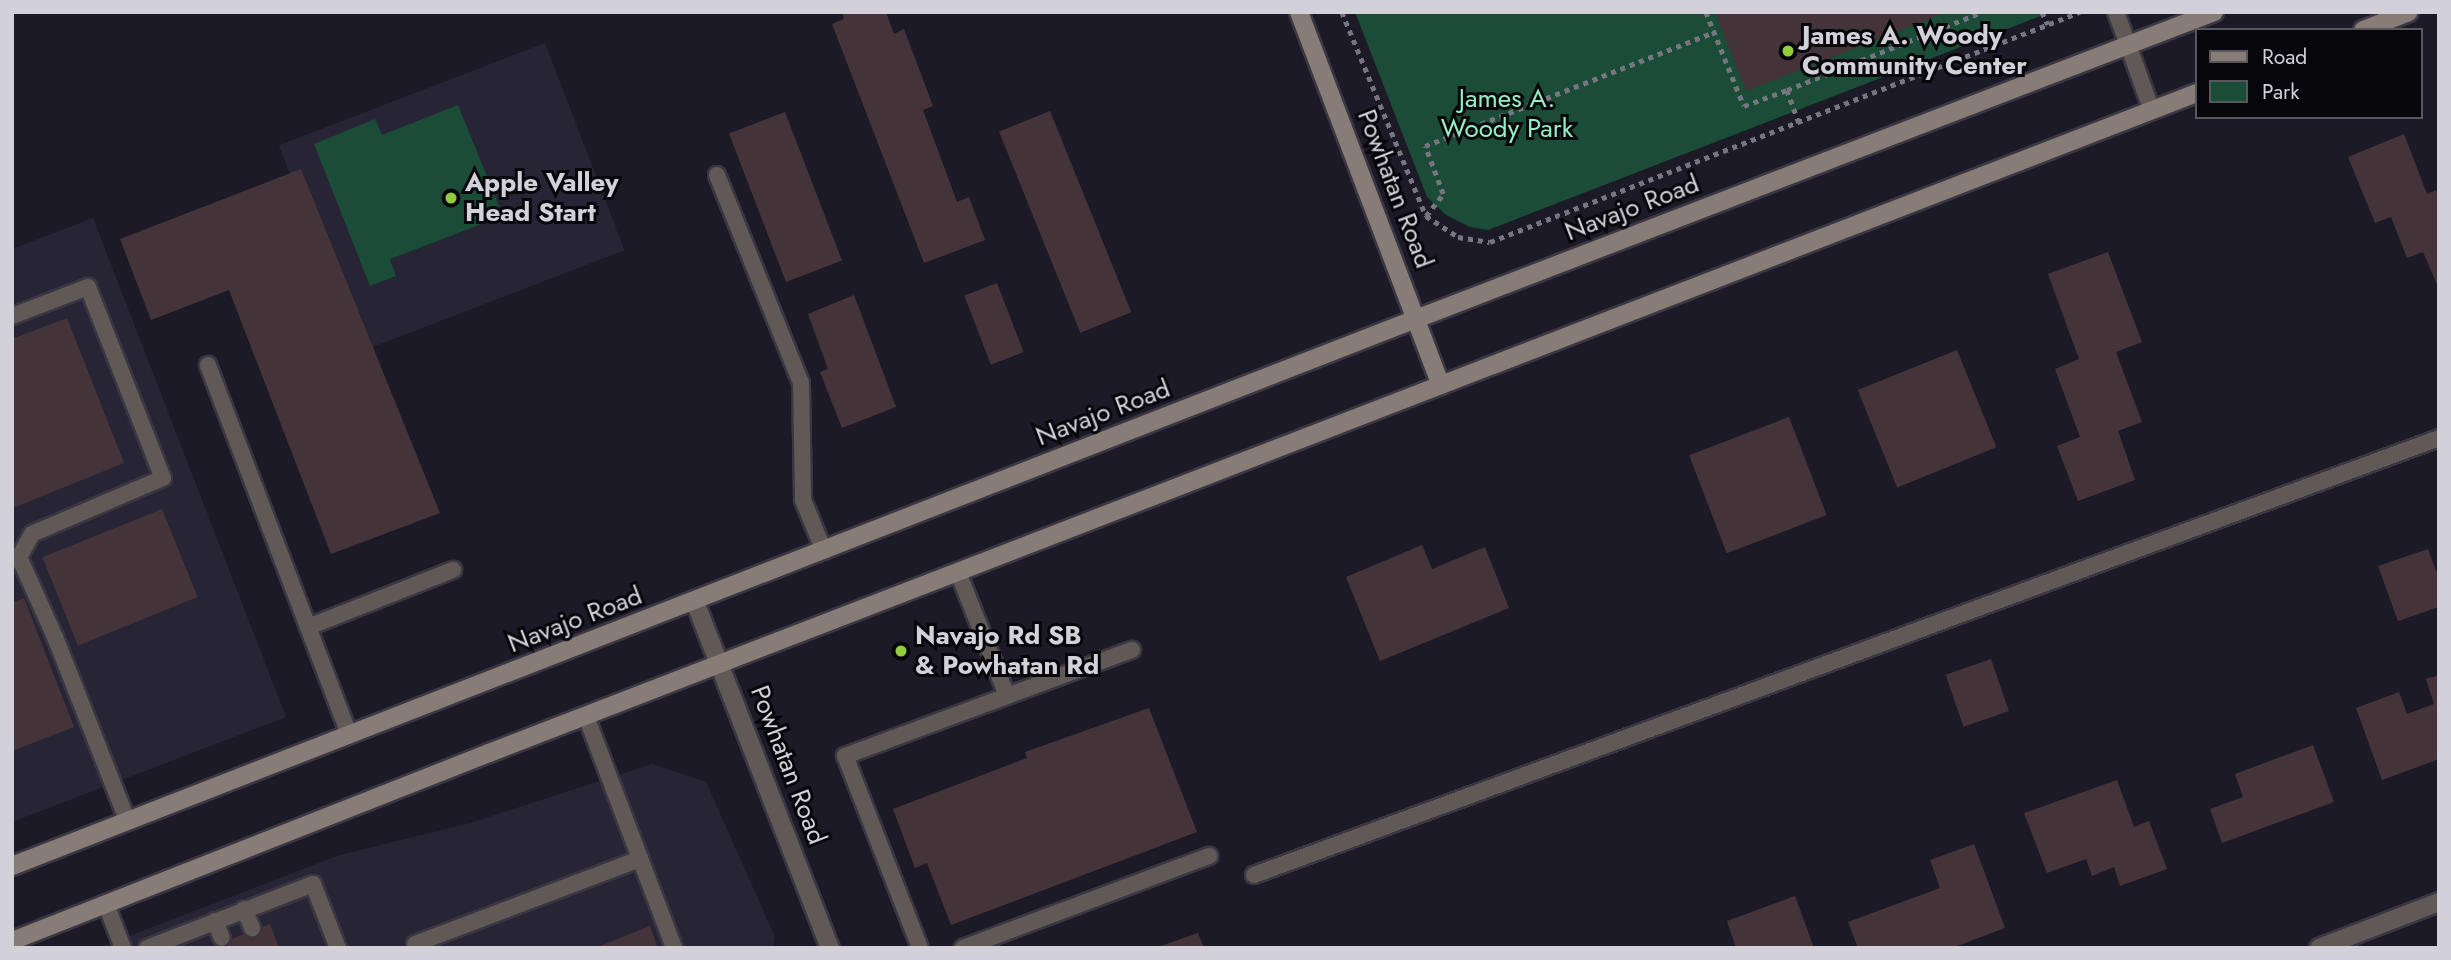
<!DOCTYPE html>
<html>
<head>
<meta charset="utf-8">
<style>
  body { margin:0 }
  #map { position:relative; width:2451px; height:960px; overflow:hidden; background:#1d1a27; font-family:Jost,sans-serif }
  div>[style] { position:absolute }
  .built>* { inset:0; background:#272435; transform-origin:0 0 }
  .green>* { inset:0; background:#1a4c37 }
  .building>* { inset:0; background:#44343a; transform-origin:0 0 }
  .path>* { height:4.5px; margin-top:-2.25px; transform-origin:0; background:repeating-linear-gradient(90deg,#777580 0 5px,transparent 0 10px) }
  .roads { filter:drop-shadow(2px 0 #3a3743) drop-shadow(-2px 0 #3a3743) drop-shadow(0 2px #3a3743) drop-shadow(0 -2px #3a3743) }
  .lane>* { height:16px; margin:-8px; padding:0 8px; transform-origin:8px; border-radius:8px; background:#615956 }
  .street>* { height:18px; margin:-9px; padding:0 9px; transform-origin:9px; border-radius:9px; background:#615956 }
  .secondary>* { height:18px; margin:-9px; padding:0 9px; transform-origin:9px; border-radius:9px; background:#887c77 }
  .dots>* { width:19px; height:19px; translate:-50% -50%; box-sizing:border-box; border:4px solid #07060b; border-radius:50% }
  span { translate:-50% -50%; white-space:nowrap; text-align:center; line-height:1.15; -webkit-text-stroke:6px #07060b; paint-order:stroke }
  .poi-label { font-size:26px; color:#d2d0d9; font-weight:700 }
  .left { translate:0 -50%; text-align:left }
  .park-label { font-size:26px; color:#96efc4 }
  .street-label { font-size:26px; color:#d2d0d9 }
  .frame { position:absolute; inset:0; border:14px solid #d2d0d9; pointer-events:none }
  .legend { position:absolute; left:2195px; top:28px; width:228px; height:91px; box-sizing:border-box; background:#07060b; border:2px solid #58575d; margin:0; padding:9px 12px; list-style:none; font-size:21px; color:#d2d0d9 }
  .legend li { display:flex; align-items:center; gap:14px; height:35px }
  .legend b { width:35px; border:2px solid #58575d }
</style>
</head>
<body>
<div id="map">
  <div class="built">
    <i style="left:545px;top:43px;width:222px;height:285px;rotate:69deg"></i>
    <i style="clip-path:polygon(93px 218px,286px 717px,12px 822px,12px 249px)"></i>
    <i style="clip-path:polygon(652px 764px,706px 782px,775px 937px,772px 948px,98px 948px,337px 856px,470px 823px)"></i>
  </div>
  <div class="green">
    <i style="clip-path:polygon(1355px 12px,2051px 12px,1488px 230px,1470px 227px,1446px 215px,1427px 197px)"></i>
    <i style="clip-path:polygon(458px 105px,503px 216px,390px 259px,396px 276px,370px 286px,314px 144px,375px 119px,382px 135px)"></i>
  </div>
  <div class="building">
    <i style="clip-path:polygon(842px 12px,886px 12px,894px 34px,904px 29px,933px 106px,923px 110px,957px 202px,969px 197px,985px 240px,924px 263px,832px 24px,844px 19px)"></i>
    <i style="clip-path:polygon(1715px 12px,1947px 12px,1746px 91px)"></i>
    <i style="left:1050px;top:111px;width:217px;height:55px;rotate:68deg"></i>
    <i style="left:785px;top:112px;width:159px;height:60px;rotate:69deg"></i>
    <i style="clip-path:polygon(2404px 134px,2427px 194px,2436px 190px,2439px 197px,2439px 289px,2423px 252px,2407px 258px,2391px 217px,2375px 223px,2348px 157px)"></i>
    <i style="clip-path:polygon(301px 169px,440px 513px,331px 554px,229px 290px,151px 320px,120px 239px)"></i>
    <i style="clip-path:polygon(2108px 252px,2142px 342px,2116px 352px,2142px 422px,2118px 431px,2135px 480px,2078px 501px,2057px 446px,2080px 437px,2055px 369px,2079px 359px,2048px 274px)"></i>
    <i style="left:997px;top:283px;width:74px;height:35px;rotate:69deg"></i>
    <i style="clip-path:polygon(854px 295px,896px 407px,842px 428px,820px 372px,828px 369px,808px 314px)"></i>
    <i style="clip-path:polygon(67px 318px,124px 463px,13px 508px,12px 339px)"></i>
    <i style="left:1957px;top:350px;width:105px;height:107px;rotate:68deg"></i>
    <i style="left:1789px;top:417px;width:105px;height:107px;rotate:69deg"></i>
    <i style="left:162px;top:509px;width:95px;height:129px;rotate:68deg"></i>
    <i style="clip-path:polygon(1422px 545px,1432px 569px,1485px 547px,1509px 608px,1380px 661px,1346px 577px)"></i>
    <i style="clip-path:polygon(2428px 549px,2439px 579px,2439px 607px,2398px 621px,2378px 566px)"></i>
    <i style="clip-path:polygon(24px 598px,74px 727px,12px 751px,12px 603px)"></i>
    <i style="left:1991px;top:659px;width:55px;height:48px;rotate:71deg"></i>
    <i style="clip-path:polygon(2439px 675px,2439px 759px,2382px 780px,2356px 708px,2399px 692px,2407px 714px,2434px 704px,2426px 679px)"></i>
    <i style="clip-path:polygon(1149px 708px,1197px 832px,951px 925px,927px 863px,915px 868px,893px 809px,1027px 758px,1025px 752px)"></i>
    <i style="clip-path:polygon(2313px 745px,2334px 802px,2222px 843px,2210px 809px,2243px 797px,2235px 774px)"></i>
    <i style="clip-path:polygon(2117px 780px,2134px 827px,2149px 821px,2167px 869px,2120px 886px,2114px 867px,2092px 876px,2086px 859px,2047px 873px,2024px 813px)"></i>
    <i style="clip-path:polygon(1974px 844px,2005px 928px,1952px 948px,1858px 948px,1848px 922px,1940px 888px,1930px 860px)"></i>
    <i style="clip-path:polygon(1795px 896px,1814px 948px,1736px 948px,1727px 921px)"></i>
    <i style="clip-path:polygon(270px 924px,279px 948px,208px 948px)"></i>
    <i style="clip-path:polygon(650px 926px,658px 948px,595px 948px)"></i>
    <i style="clip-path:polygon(1198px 933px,1204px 948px,1158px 948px,1158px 947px)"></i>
  </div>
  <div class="path">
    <i style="left:1342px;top:12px;width:221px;rotate:67.6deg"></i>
    <i style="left:1426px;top:216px;width:38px;rotate:33deg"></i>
    <i style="left:1458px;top:237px;width:32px;rotate:9deg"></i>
    <i style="left:1490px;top:242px;width:633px;rotate:-21.3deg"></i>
    <i style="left:1706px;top:12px;width:101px;rotate:68deg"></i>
    <i style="left:1744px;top:106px;width:46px;rotate:-20.4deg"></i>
    <i style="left:1787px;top:90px;width:35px;rotate:70deg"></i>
    <i style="left:2042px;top:12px;width:14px;rotate:65deg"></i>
    <i style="left:1787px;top:90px;width:210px;rotate:-21.8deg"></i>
    <i style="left:1426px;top:216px;width:28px;rotate:-52deg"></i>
    <i style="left:1443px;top:194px;width:51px;rotate:-110.6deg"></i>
    <i style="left:1425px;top:146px;width:312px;rotate:-21.5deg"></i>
  </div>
  <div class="roads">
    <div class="lane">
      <i style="left:2116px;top:12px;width:105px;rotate:70deg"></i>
      <i style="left:717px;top:175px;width:224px;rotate:68deg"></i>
      <i style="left:801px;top:383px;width:117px;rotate:89deg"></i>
      <i style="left:803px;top:500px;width:55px;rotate:67.6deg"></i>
      <i style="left:12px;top:316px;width:81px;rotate:-20.9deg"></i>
      <i style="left:88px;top:287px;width:205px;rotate:68.6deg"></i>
      <i style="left:163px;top:478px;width:142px;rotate:156.9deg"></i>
      <i style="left:32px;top:534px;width:26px;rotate:119deg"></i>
      <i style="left:208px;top:365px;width:396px;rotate:69.1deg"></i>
      <i style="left:12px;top:560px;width:8px;rotate:-23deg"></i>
      <i style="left:19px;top:557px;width:88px;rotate:65.8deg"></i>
      <i style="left:55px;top:637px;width:197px;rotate:68.5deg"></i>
      <i style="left:958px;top:572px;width:133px;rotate:68.4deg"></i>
      <i style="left:308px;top:627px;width:156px;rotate:-21.5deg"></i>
      <i style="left:586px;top:716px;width:248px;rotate:69.2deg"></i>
      <i style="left:1254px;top:875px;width:1263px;rotate:-20.24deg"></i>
      <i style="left:106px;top:904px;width:47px;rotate:68.9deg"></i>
      <i style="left:244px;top:909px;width:21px;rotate:67deg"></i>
      <i style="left:215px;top:921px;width:18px;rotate:68deg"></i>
      <i style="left:415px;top:944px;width:241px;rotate:-20.7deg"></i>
      <i style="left:147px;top:948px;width:178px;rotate:-21.1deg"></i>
      <i style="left:313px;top:884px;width:69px;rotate:68.7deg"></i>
      <i style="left:920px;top:948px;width:206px;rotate:-111.3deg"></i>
      <i style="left:845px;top:756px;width:306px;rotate:-20.3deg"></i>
      <i style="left:963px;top:948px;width:263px;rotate:-20.5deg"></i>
    </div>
    <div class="street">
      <i style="left:695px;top:602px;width:371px;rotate:68.7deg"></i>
      <i style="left:2319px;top:948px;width:129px;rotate:-21deg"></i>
    </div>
    <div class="secondary">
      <i style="left:1299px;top:12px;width:399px;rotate:69.2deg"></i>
      <i style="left:2363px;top:30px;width:49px;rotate:-21.4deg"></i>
      <i style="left:12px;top:866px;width:1507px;rotate:-21.29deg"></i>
      <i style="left:1416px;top:319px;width:855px;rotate:-21.04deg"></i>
      <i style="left:12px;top:941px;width:513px;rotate:-21.51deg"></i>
      <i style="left:489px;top:753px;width:1831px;rotate:-21.13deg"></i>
    </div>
  </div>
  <div class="dots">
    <i style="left:1788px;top:51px;background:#92cd3e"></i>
    <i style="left:451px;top:198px;background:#92cd3e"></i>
    <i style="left:901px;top:651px;background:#92cd3e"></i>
  </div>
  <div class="poi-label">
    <span class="left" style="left:1802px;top:51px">James A. Woody<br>Community Center</span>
    <span class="left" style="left:465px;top:198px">Apple Valley<br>Head Start</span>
    <span class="left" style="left:915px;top:651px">Navajo Rd SB<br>&amp; Powhatan Rd</span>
  </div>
  <div class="park-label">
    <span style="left:1507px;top:114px">James A.<br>Woody Park</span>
  </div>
  <div class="street-label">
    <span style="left:1395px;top:189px;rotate:69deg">Powhatan Road</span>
    <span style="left:1632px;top:208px;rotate:-21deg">Navajo Road</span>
    <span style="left:1103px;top:413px;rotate:-21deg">Navajo Road</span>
    <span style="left:575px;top:620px;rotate:-21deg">Navajo Road</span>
    <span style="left:788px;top:765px;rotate:69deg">Powhatan Road</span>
  </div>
  <div class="frame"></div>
  <ul class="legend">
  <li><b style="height:9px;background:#887c77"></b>Road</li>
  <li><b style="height:19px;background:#1a4c37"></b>Park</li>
  </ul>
</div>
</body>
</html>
